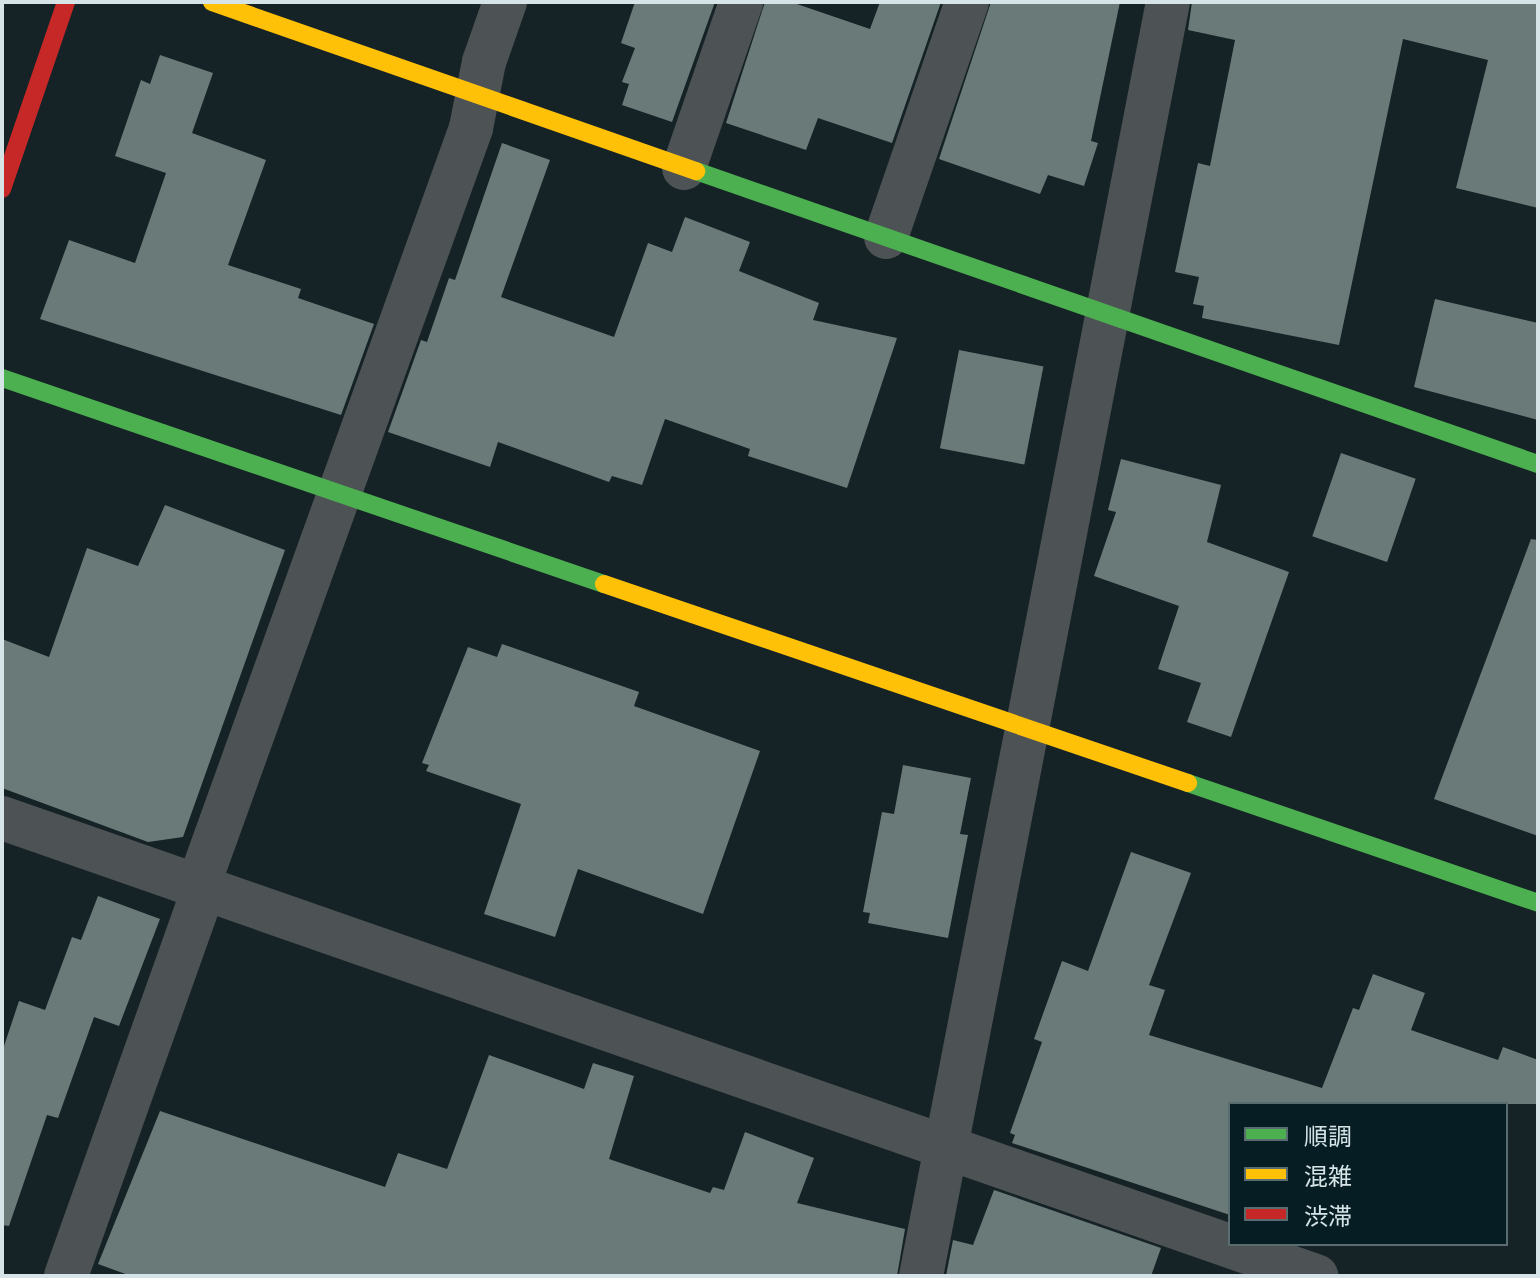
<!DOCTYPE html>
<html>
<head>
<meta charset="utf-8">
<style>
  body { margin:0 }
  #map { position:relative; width:1540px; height:1278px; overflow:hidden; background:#162326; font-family:Georgia,"Noto Sans JP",serif }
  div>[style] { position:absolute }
  .building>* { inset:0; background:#6a7a79; transform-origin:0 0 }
  .street>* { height:44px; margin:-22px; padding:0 22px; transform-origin:22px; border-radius:22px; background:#4d5254 }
  .fast>* { height:18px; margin:-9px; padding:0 9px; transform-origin:9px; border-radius:9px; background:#4caf50 }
  .slow>* { height:18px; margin:-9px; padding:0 9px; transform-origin:9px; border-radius:9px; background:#ffc107 }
  .jam>* { height:18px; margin:-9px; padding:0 9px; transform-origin:9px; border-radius:9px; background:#c62828 }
  span { translate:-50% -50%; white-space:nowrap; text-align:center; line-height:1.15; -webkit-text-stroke:8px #061e23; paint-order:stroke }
  .frame { position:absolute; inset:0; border:4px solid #d6e4e7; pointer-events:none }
  .legend { position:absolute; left:1228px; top:1102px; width:280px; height:144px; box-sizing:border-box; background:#061e23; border:2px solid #596d71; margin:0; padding:10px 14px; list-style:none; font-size:24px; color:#d6e4e7 }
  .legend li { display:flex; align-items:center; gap:16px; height:40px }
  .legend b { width:40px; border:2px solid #596d71 }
</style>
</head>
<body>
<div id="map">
  <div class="building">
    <i style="clip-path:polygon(635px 2px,715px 2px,672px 122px,622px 105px,629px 84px,622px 82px,635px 48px,621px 43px)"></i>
    <i style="clip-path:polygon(765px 2px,791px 2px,870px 29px,880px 2px,941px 2px,892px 143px,818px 118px,806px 150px,726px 123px)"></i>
    <i style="clip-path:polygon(991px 2px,1120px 2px,1091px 141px,1098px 143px,1084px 186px,1048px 175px,1040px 194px,939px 159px)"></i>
    <i style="clip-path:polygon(1192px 2px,1538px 2px,1538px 208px,1456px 188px,1488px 60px,1403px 39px,1339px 345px,1202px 318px,1204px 306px,1193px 304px,1199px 277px,1175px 272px,1198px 163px,1210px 166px,1235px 40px,1188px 30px)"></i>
    <i style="clip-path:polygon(160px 55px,213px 73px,192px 133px,266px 160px,228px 265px,301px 289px,298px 298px,374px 324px,341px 415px,40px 319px,69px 240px,135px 263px,166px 173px,115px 156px,141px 80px,150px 84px)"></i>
    <i style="clip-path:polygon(502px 143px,550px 160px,501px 297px,614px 337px,648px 243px,672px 252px,685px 217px,750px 242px,739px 271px,819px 303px,813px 320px,897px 338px,847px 488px,748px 456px,750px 449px,665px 419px,642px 485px,612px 476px,609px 482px,498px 442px,490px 467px,388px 432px,421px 340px,427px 342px,449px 278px,455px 280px)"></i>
    <i style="clip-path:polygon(1435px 299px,1538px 323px,1538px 420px,1414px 387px)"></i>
    <i style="left:959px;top:350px;width:86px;height:100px;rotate:11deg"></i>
    <i style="left:1341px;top:453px;width:79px;height:88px;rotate:19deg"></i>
    <i style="clip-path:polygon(1121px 459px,1221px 485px,1207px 542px,1289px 572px,1231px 737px,1187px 722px,1201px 683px,1158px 669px,1179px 606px,1094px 576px,1116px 512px,1108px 510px)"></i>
    <i style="clip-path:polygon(165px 505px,285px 550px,183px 837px,148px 842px,2px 788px,2px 639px,49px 657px,87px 548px,138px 566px)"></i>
    <i style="clip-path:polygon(1531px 539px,1538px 540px,1538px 836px,1434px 799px)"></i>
    <i style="clip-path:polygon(502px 644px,639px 692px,634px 706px,760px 751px,703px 914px,578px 869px,555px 937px,484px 914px,521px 804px,426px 771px,429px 765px,422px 763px,468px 647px,497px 657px)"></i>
    <i style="clip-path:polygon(903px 765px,971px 778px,960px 834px,968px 835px,948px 938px,868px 923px,870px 913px,863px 912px,882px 812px,894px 814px)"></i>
    <i style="clip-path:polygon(1131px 852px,1191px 873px,1149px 985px,1165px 990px,1149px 1035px,1322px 1088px,1353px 1008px,1359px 1010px,1373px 974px,1425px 993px,1411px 1030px,1498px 1060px,1503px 1047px,1538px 1060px,1538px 1104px,1230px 1104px,1230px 1215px,1012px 1143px,1015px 1135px,1010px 1133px,1042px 1042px,1034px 1039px,1062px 961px,1088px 971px)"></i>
    <i style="clip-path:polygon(98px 896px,160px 919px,119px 1026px,94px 1017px,58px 1118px,47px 1115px,9px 1226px,2px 1225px,2px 1052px,19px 1001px,45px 1010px,72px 937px,81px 940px)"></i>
    <i style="clip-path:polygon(489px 1055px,584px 1089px,593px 1063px,634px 1076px,609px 1159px,710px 1193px,713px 1187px,724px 1190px,745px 1132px,814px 1158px,797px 1203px,905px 1229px,897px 1276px,131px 1276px,98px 1264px,160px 1111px,385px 1187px,398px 1153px,447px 1169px)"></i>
    <i style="clip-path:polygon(994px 1190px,1161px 1248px,1151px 1276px,946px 1276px,953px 1240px,973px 1245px)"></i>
  </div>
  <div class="street">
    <i style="left:684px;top:168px;width:176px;rotate:-71deg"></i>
    <i style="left:886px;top:237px;width:249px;rotate:-71deg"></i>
    <i style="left:2px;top:818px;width:1392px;rotate:19.22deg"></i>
    <i style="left:198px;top:886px;width:806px;rotate:-70.19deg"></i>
    <i style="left:471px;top:128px;width:67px;rotate:-78.9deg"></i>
    <i style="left:484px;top:62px;width:64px;rotate:-70.7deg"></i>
    <i style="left:66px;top:1276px;width:412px;rotate:-70.4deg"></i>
    <i style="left:921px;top:1276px;width:1298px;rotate:-79.03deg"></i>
  </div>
  <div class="fast">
    <i style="left:696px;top:171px;width:892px;rotate:19.19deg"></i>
    <i style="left:2px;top:378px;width:636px;rotate:18.89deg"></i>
    <i style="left:1188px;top:783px;width:370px;rotate:18.9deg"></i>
  </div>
  <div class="slow">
    <i style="left:212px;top:2px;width:513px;rotate:19.25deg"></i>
    <i style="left:604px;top:584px;width:617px;rotate:18.82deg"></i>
  </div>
  <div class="jam">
    <i style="left:2px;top:189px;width:198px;rotate:-71.1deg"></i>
  </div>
  <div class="frame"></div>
  <ul class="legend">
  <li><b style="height:10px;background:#4caf50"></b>順調</li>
  <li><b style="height:10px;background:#ffc107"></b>混雑</li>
  <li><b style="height:10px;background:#c62828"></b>渋滞</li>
  </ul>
</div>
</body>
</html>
